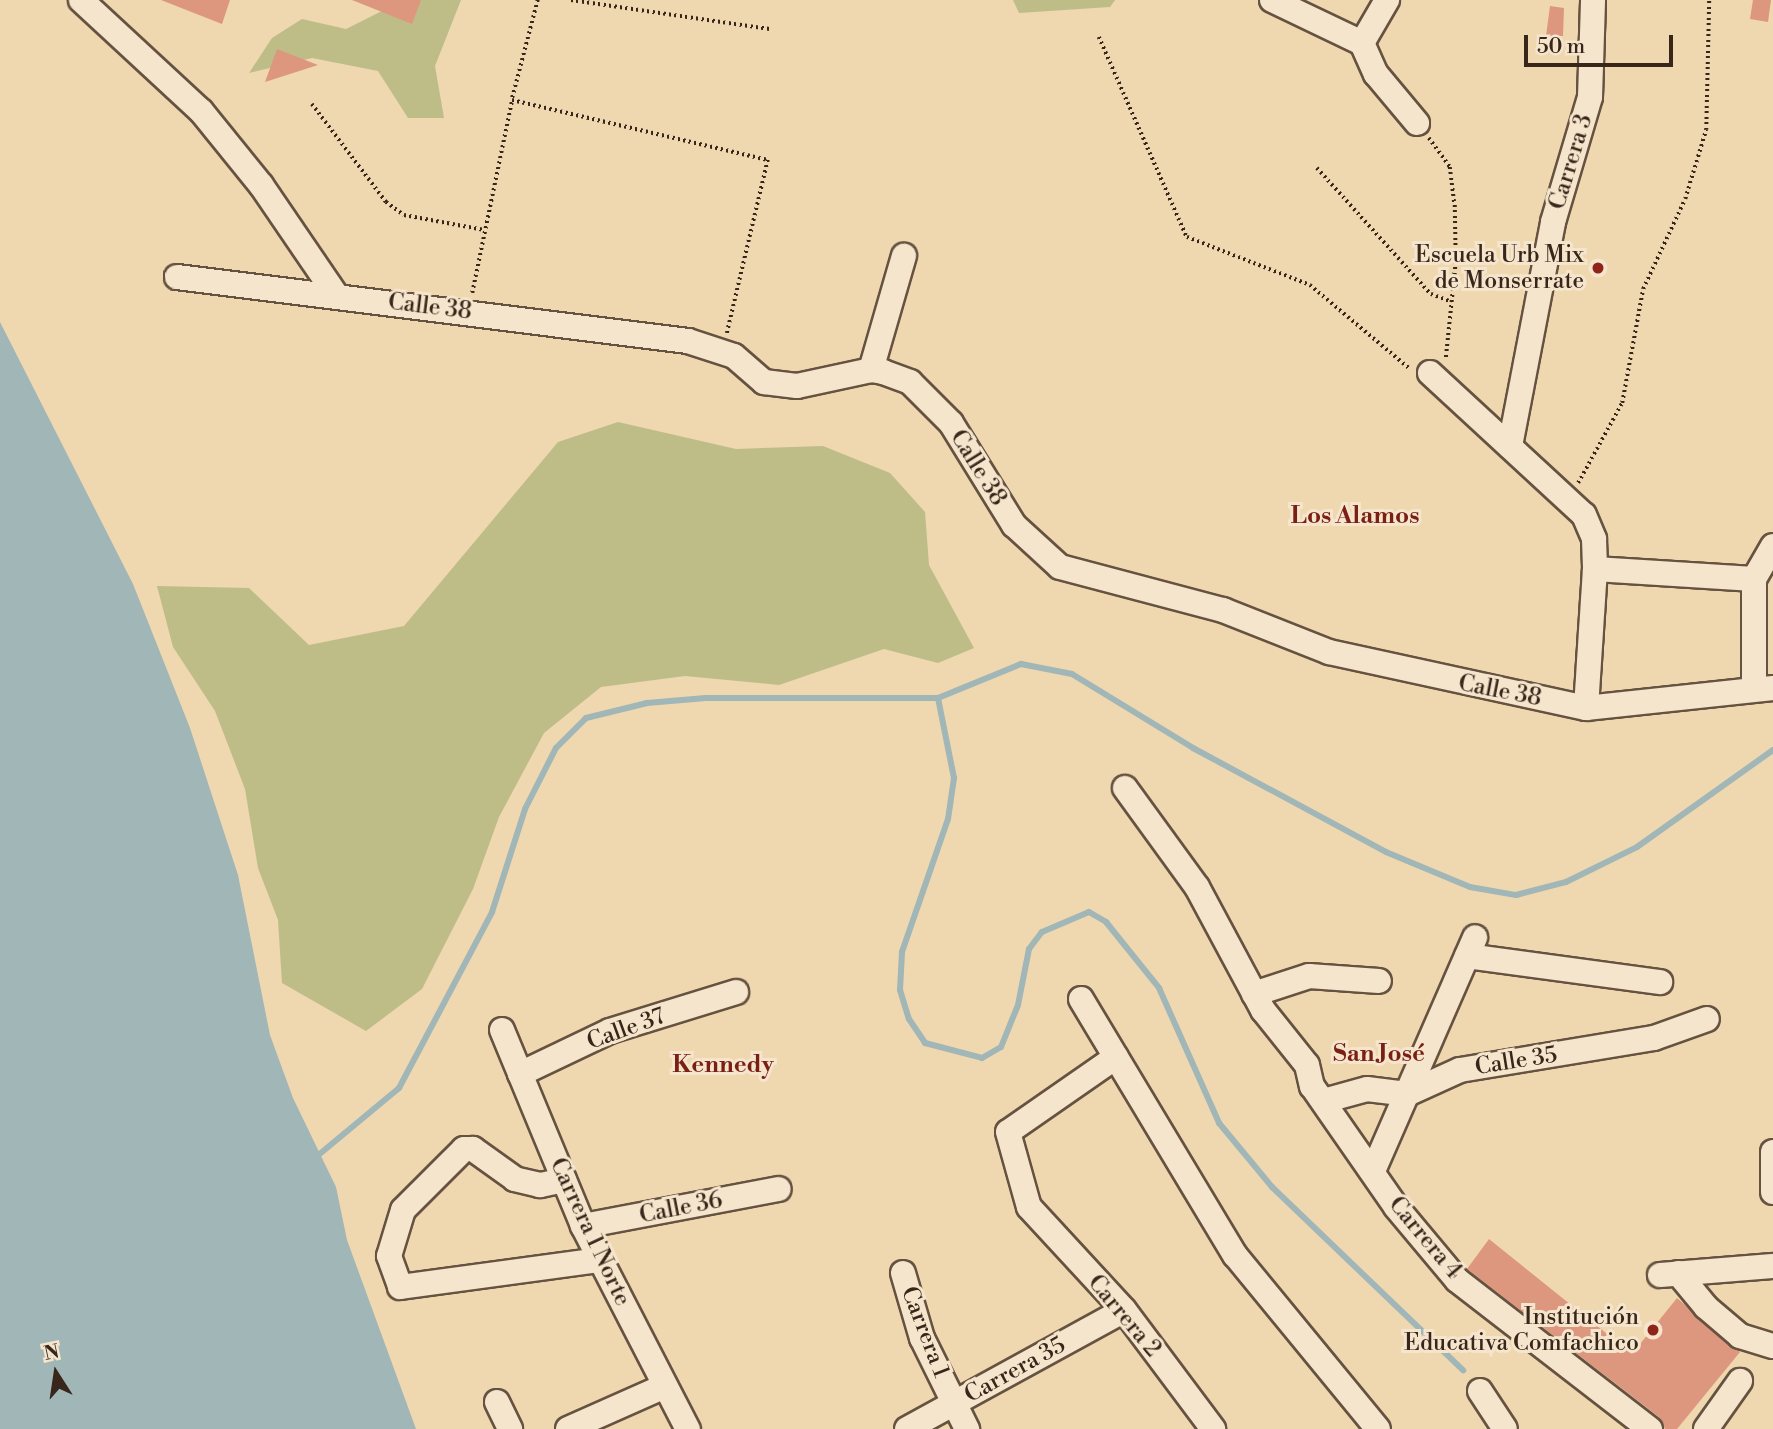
<!DOCTYPE html>
<html>
<head>
<meta charset="utf-8">
<style>
  body { margin:0 }
  #map { position:relative; width:1773px; height:1429px; overflow:hidden; background:#efd7b0; font-family:"Libre Bodoni",serif }
  div>[style] { position:absolute }
  .green>* { inset:0; background:#bebd87 }
  .water>* { inset:0; background:#a0b6b7 }
  .stream>* { height:6px; margin:-3px; padding:0 3px; transform-origin:3px; border-radius:3px; background:#a0b6b7 }
  .building>* { inset:0; background:#dd977f }
  .path>* { height:3.5px; margin-top:-1.75px; transform-origin:0; background:repeating-linear-gradient(90deg,#39261b 0 2px,transparent 0 5.5px) }
  .roads { filter:drop-shadow(2px 0 #665240) drop-shadow(-2px 0 #665240) drop-shadow(0 2px #665240) drop-shadow(0 -2px #665240) }
  .minor>* { height:24px; margin:-12px; padding:0 12px; transform-origin:12px; border-radius:12px; background:#f5e5cc }
  .dots>* { width:19px; height:19px; translate:-50% -50%; box-sizing:border-box; border:4px solid #f5e5cc; border-radius:50% }
  span { translate:-50% -50%; white-space:nowrap; text-align:center; line-height:1.15; -webkit-text-stroke:6px #f5e5cc; paint-order:stroke }
  .street-label { font-size:23px; color:#39261b }
  .poi-label { font-size:23px; color:#39261b }
  .right { translate:-100% -50%; text-align:right }
  .neighbourhood-label { font-size:24px; color:#7a1f14; font-weight:700 }
  .north { position:absolute; left:21px; top:1338px; width:70px; height:70px; -webkit-text-stroke:5px #f5e5cc; paint-order:stroke; rotate:348deg; font-size:19px; font-weight:700; line-height:28px; text-align:center; color:#39261b }
  .north::after { content:''; display:block; margin:auto; width:24px; height:32px; background:#39261b; clip-path:polygon(50% 0,100% 100%,50% 72%,0 100%) }
  .scale { position:absolute; left:1524px; top:35px; width:149px; height:32px; box-sizing:border-box; border:4px solid #39261b; border-top:0; padding-left:9px; font-size:21px; line-height:24px; white-space:nowrap; color:#39261b; -webkit-text-stroke:5px #f5e5cc; paint-order:stroke }
</style>
</head>
<body>
<div id="map">
  <div class="green">
    <i style="clip-path:polygon(393px 0,461px 0,435px 66px,444px 118px,408px 118px,378px 71px,312px 58px,249px 73px,272px 38px,302px 19px,346px 29px,388px 8px)"></i>
    <i style="clip-path:polygon(1013px 0,1115px 0,1110px 7px,1019px 13px)"></i>
    <i style="clip-path:polygon(618px 422px,736px 449px,823px 446px,890px 473px,925px 512px,929px 565px,974px 648px,938px 663px,884px 649px,779px 685px,685px 676px,601px 687px,544px 733px,499px 817px,473px 889px,422px 989px,366px 1031px,282px 983px,278px 920px,258px 868px,245px 789px,215px 711px,173px 647px,157px 586px,249px 588px,309px 645px,404px 626px,558px 442px)"></i>
  </div>
  <div class="water">
    <i style="clip-path:polygon(0 322px,133px 584px,190px 728px,238px 875px,270px 1035px,293px 1098px,336px 1187px,347px 1240px,416px 1429px,0 1429px)"></i>
  </div>
  <div class="stream">
    <i style="left:938px;top:698px;width:82px;rotate:78.7deg"></i>
    <i style="left:954px;top:778px;width:41px;rotate:98.3deg"></i>
    <i style="left:948px;top:819px;width:141px;rotate:109.1deg"></i>
    <i style="left:902px;top:952px;width:38px;rotate:93deg"></i>
    <i style="left:900px;top:990px;width:30px;rotate:73deg"></i>
    <i style="left:909px;top:1019px;width:29px;rotate:56deg"></i>
    <i style="left:925px;top:1043px;width:59px;rotate:14.7deg"></i>
    <i style="left:982px;top:1058px;width:22px;rotate:-30deg"></i>
    <i style="left:1001px;top:1047px;width:45px;rotate:-68deg"></i>
    <i style="left:1018px;top:1005px;width:57px;rotate:-78.9deg"></i>
    <i style="left:1029px;top:949px;width:21px;rotate:-53deg"></i>
    <i style="left:1042px;top:932px;width:51px;rotate:-23.1deg"></i>
    <i style="left:1089px;top:912px;width:20px;rotate:30deg"></i>
    <i style="left:1106px;top:922px;width:85px;rotate:51.2deg"></i>
    <i style="left:1159px;top:988px;width:148px;rotate:66deg"></i>
    <i style="left:1219px;top:1123px;width:83px;rotate:50.4deg"></i>
    <i style="left:1272px;top:1187px;width:265px;rotate:43.8deg"></i>
    <i style="left:316px;top:1157px;width:108px;rotate:-39.7deg"></i>
    <i style="left:399px;top:1088px;width:199px;rotate:-62.1deg"></i>
    <i style="left:492px;top:912px;width:108px;rotate:-72.2deg"></i>
    <i style="left:525px;top:809px;width:68px;rotate:-63.1deg"></i>
    <i style="left:556px;top:748px;width:42px;rotate:-45deg"></i>
    <i style="left:586px;top:718px;width:63px;rotate:-13.8deg"></i>
    <i style="left:647px;top:703px;width:59px;rotate:-4.8deg"></i>
    <i style="left:706px;top:698px;width:232px"></i>
    <i style="left:938px;top:698px;width:90px;rotate:-22.3deg"></i>
    <i style="left:1021px;top:664px;width:52px;rotate:11.1deg"></i>
    <i style="left:1072px;top:674px;width:142px;rotate:31.4deg"></i>
    <i style="left:1193px;top:748px;width:219px;rotate:28.3deg"></i>
    <i style="left:1386px;top:852px;width:91px;rotate:22.6deg"></i>
    <i style="left:1470px;top:887px;width:47px;rotate:9.9deg"></i>
    <i style="left:1516px;top:895px;width:52px;rotate:-14.6deg"></i>
    <i style="left:1566px;top:882px;width:79px;rotate:-26.2deg"></i>
    <i style="left:1637px;top:847px;width:167px;rotate:-35.5deg"></i>
  </div>
  <div class="building">
    <i style="clip-path:polygon(161px 0,230px 0,222px 24px)"></i>
    <i style="clip-path:polygon(352px 0,421px 0,412px 24px)"></i>
    <i style="clip-path:polygon(1753px 0,1771px 0,1768px 22px,1750px 19px)"></i>
    <i style="clip-path:polygon(1550px 6px,1564px 8px,1563px 36px,1546px 36px)"></i>
    <i style="clip-path:polygon(277px 49px,318px 65px,265px 82px)"></i>
    <i style="clip-path:polygon(1489px 1239px,1632px 1354px,1677px 1298px,1740px 1352px,1677px 1429px,1665px 1429px,1659px 1417px,1467px 1269px)"></i>
  </div>
  <div class="path">
    <i style="left:538px;top:0;width:103px;rotate:104.6deg"></i>
    <i style="left:512px;top:100px;width:263px;rotate:13.2deg"></i>
    <i style="left:768px;top:160px;width:178px;rotate:103.3deg"></i>
    <i style="left:571px;top:0;width:201px;rotate:8.3deg"></i>
    <i style="left:1099px;top:37px;width:219px;rotate:66.3deg"></i>
    <i style="left:1187px;top:237px;width:132px;rotate:21.3deg"></i>
    <i style="left:1310px;top:285px;width:131px;rotate:40deg"></i>
    <i style="left:312px;top:104px;width:123px;rotate:52.9deg"></i>
    <i style="left:386px;top:202px;width:22px;rotate:36deg"></i>
    <i style="left:404px;top:215px;width:82px;rotate:10.5deg"></i>
    <i style="left:1429px;top:138px;width:36px;rotate:54deg"></i>
    <i style="left:1450px;top:167px;width:38px;rotate:83deg"></i>
    <i style="left:1455px;top:205px;width:57px;rotate:89deg"></i>
    <i style="left:1456px;top:262px;width:97px;rotate:95.9deg"></i>
    <i style="left:1317px;top:168px;width:170px;rotate:47.9deg"></i>
    <i style="left:1431px;top:294px;width:22px;rotate:21deg"></i>
    <i style="left:472px;top:293px;width:197px;rotate:-78.3deg"></i>
    <i style="left:1578px;top:483px;width:91px;rotate:-61.2deg"></i>
    <i style="left:1622px;top:403px;width:116px;rotate:-79.6deg"></i>
    <i style="left:1643px;top:289px;width:99px;rotate:-65deg"></i>
    <i style="left:1685px;top:199px;width:72px;rotate:-73.1deg"></i>
    <i style="left:1706px;top:130px;width:130px;rotate:-88.7deg"></i>
  </div>
  <div class="roads">
    <div class="minor">
      <i style="left:81px;top:0;width:163px;rotate:42.8deg"></i>
      <i style="left:201px;top:111px;width:95px;rotate:51deg"></i>
      <i style="left:261px;top:185px;width:133px;rotate:55.7deg"></i>
      <i style="left:1272px;top:0;width:100px;rotate:25.5deg"></i>
      <i style="left:1362px;top:43px;width:34px;rotate:66deg"></i>
      <i style="left:1376px;top:74px;width:64px;rotate:50.1deg"></i>
      <i style="left:1362px;top:43px;width:50px;rotate:-59.8deg"></i>
      <i style="left:177px;top:277px;width:515px;rotate:7.14deg"></i>
      <i style="left:688px;top:341px;width:48px;rotate:18.1deg"></i>
      <i style="left:734px;top:356px;width:40px;rotate:41deg"></i>
      <i style="left:764px;top:382px;width:33px;rotate:7deg"></i>
      <i style="left:797px;top:386px;width:76px;rotate:-12.2deg"></i>
      <i style="left:871px;top:370px;width:12px;rotate:9deg"></i>
      <i style="left:883px;top:372px;width:29px;rotate:20deg"></i>
      <i style="left:910px;top:382px;width:58px;rotate:45deg"></i>
      <i style="left:951px;top:423px;width:120px;rotate:58.3deg"></i>
      <i style="left:1014px;top:525px;width:62px;rotate:42.4deg"></i>
      <i style="left:1060px;top:567px;width:169px;rotate:14.8deg"></i>
      <i style="left:1223px;top:610px;width:114px;rotate:21.6deg"></i>
      <i style="left:1329px;top:652px;width:263px;rotate:12.3deg"></i>
      <i style="left:1586px;top:708px;width:188px;rotate:-6.1deg"></i>
      <i style="left:871px;top:370px;width:119px;rotate:-73.9deg"></i>
      <i style="left:1430px;top:373px;width:209px;rotate:42.7deg"></i>
      <i style="left:1584px;top:515px;width:26px;rotate:67deg"></i>
      <i style="left:1594px;top:539px;width:30px;rotate:88deg"></i>
      <i style="left:1510px;top:446px;width:228px;rotate:-79.1deg"></i>
      <i style="left:1553px;top:222px;width:130px;rotate:-73.5deg"></i>
      <i style="left:1590px;top:97px;width:97px;rotate:-88.2deg"></i>
      <i style="left:1754px;top:689px;width:110px;rotate:-90deg"></i>
      <i style="left:1754px;top:579px;width:38px;rotate:-60deg"></i>
      <i style="left:1586px;top:708px;width:139px;rotate:-86.3deg"></i>
      <i style="left:1595px;top:569px;width:159px;rotate:3.6deg"></i>
      <i style="left:1125px;top:788px;width:122px;rotate:54deg"></i>
      <i style="left:1197px;top:887px;width:140px;rotate:61.8deg"></i>
      <i style="left:1263px;top:1010px;width:70px;rotate:51.3deg"></i>
      <i style="left:1307px;top:1065px;width:22px;rotate:77deg"></i>
      <i style="left:1312px;top:1086px;width:147px;rotate:55.2deg"></i>
      <i style="left:1396px;top:1207px;width:95px;rotate:50.1deg"></i>
      <i style="left:1457px;top:1280px;width:244px;rotate:37.7deg"></i>
      <i style="left:1467px;top:956px;width:195px;rotate:7.7deg"></i>
      <i style="left:1254px;top:994px;width:58px;rotate:-18.1deg"></i>
      <i style="left:1309px;top:976px;width:70px;rotate:4.1deg"></i>
      <i style="left:1081px;top:999px;width:299px;rotate:59deg"></i>
      <i style="left:1235px;top:1255px;width:225px;rotate:50.6deg"></i>
      <i style="left:502px;top:1030px;width:212px;rotate:67.5deg"></i>
      <i style="left:583px;top:1226px;width:229px;rotate:62.7deg"></i>
      <i style="left:1116px;top:1057px;width:131px;rotate:145.2deg"></i>
      <i style="left:1008px;top:1132px;width:78px;rotate:74.4deg"></i>
      <i style="left:1029px;top:1207px;width:140px;rotate:47.3deg"></i>
      <i style="left:1124px;top:1310px;width:149px;rotate:53.2deg"></i>
      <i style="left:520px;top:1074px;width:100px;rotate:-25.5deg"></i>
      <i style="left:610px;top:1031px;width:132px;rotate:-17.2deg"></i>
      <i style="left:1327px;top:1100px;width:41px;rotate:-15.4deg"></i>
      <i style="left:1367px;top:1089px;width:40px;rotate:7.1deg"></i>
      <i style="left:1407px;top:1094px;width:58px;rotate:-24.4deg"></i>
      <i style="left:1460px;top:1070px;width:197px;rotate:-9.4deg"></i>
      <i style="left:1654px;top:1038px;width:56px;rotate:-19.7deg"></i>
      <i style="left:1773px;top:1152px;width:40px;rotate:90deg"></i>
      <i style="left:1373px;top:1171px;width:255px;rotate:-66.4deg"></i>
      <i style="left:564px;top:1180px;width:25px;rotate:168deg"></i>
      <i style="left:540px;top:1185px;width:26px;rotate:-167deg"></i>
      <i style="left:515px;top:1179px;width:52px;rotate:-144.5deg"></i>
      <i style="left:473px;top:1149px;width:9px;rotate:180deg"></i>
      <i style="left:464px;top:1149px;width:86px;rotate:135deg"></i>
      <i style="left:403px;top:1210px;width:48px;rotate:106.9deg"></i>
      <i style="left:389px;top:1256px;width:33px;rotate:70deg"></i>
      <i style="left:400px;top:1287px;width:203px;rotate:-7.7deg"></i>
      <i style="left:583px;top:1226px;width:199px;rotate:-10.7deg"></i>
      <i style="left:903px;top:1273px;width:68px;rotate:73.7deg"></i>
      <i style="left:922px;top:1338px;width:102px;rotate:63.7deg"></i>
      <i style="left:1678px;top:1273px;width:44px;rotate:50.5deg"></i>
      <i style="left:1706px;top:1307px;width:45px;rotate:40.5deg"></i>
      <i style="left:1740px;top:1336px;width:34px;rotate:17deg"></i>
      <i style="left:1660px;top:1275px;width:113px;rotate:-4.6deg"></i>
      <i style="left:1480px;top:1391px;width:45px;rotate:56.7deg"></i>
      <i style="left:497px;top:1402px;width:30px;rotate:64deg"></i>
      <i style="left:568px;top:1429px;width:106px;rotate:-23.9deg"></i>
      <i style="left:907px;top:1429px;width:247px;rotate:-28.7deg"></i>
      <i style="left:1706px;top:1429px;width:59px;rotate:-54.7deg"></i>
    </div>
  </div>
  <div class="dots">
    <i style="left:1598px;top:268px;background:#8f2418"></i>
    <i style="left:1653px;top:1330px;background:#8f2418"></i>
  </div>
  <div class="street-label">
    <span style="left:1571px;top:162px;rotate:-73deg">Carrera 3</span>
    <span style="left:430px;top:307px;rotate:7deg">Calle 38</span>
    <span style="left:978px;top:468px;rotate:58deg">Calle 38</span>
    <span style="left:1500px;top:691px;rotate:11deg">Calle 38</span>
    <span style="left:626px;top:1029px;rotate:-20deg">Calle 37</span>
    <span style="left:1516px;top:1061px;rotate:-9deg">Calle 35</span>
    <span style="left:681px;top:1208px;rotate:-11deg">Calle 36</span>
    <span style="left:590px;top:1232px;rotate:65deg">Carrera 1 Norte</span>
    <span style="left:1425px;top:1238px;rotate:50deg">Carrera 4</span>
    <span style="left:1124px;top:1316px;rotate:50deg">Carrera 2</span>
    <span style="left:925px;top:1332px;rotate:69deg">Carrera 1</span>
    <span style="left:1015px;top:1370px;rotate:-29deg">Carrera 35</span>
  </div>
  <div class="poi-label">
    <span class="right" style="left:1584px;top:268px">Escuela Urb Mix<br>de Monserrate</span>
    <span class="right" style="left:1639px;top:1330px">Institución<br>Educativa Comfachico</span>
  </div>
  <div class="neighbourhood-label">
    <span style="left:1355px;top:517px">Los Alamos</span>
    <span style="left:1379px;top:1055px">San José</span>
    <span style="left:723px;top:1066px">Kennedy</span>
  </div>
  <div class="north">N</div>
  <div class="scale">50 m</div>
</div>
</body>
</html>
